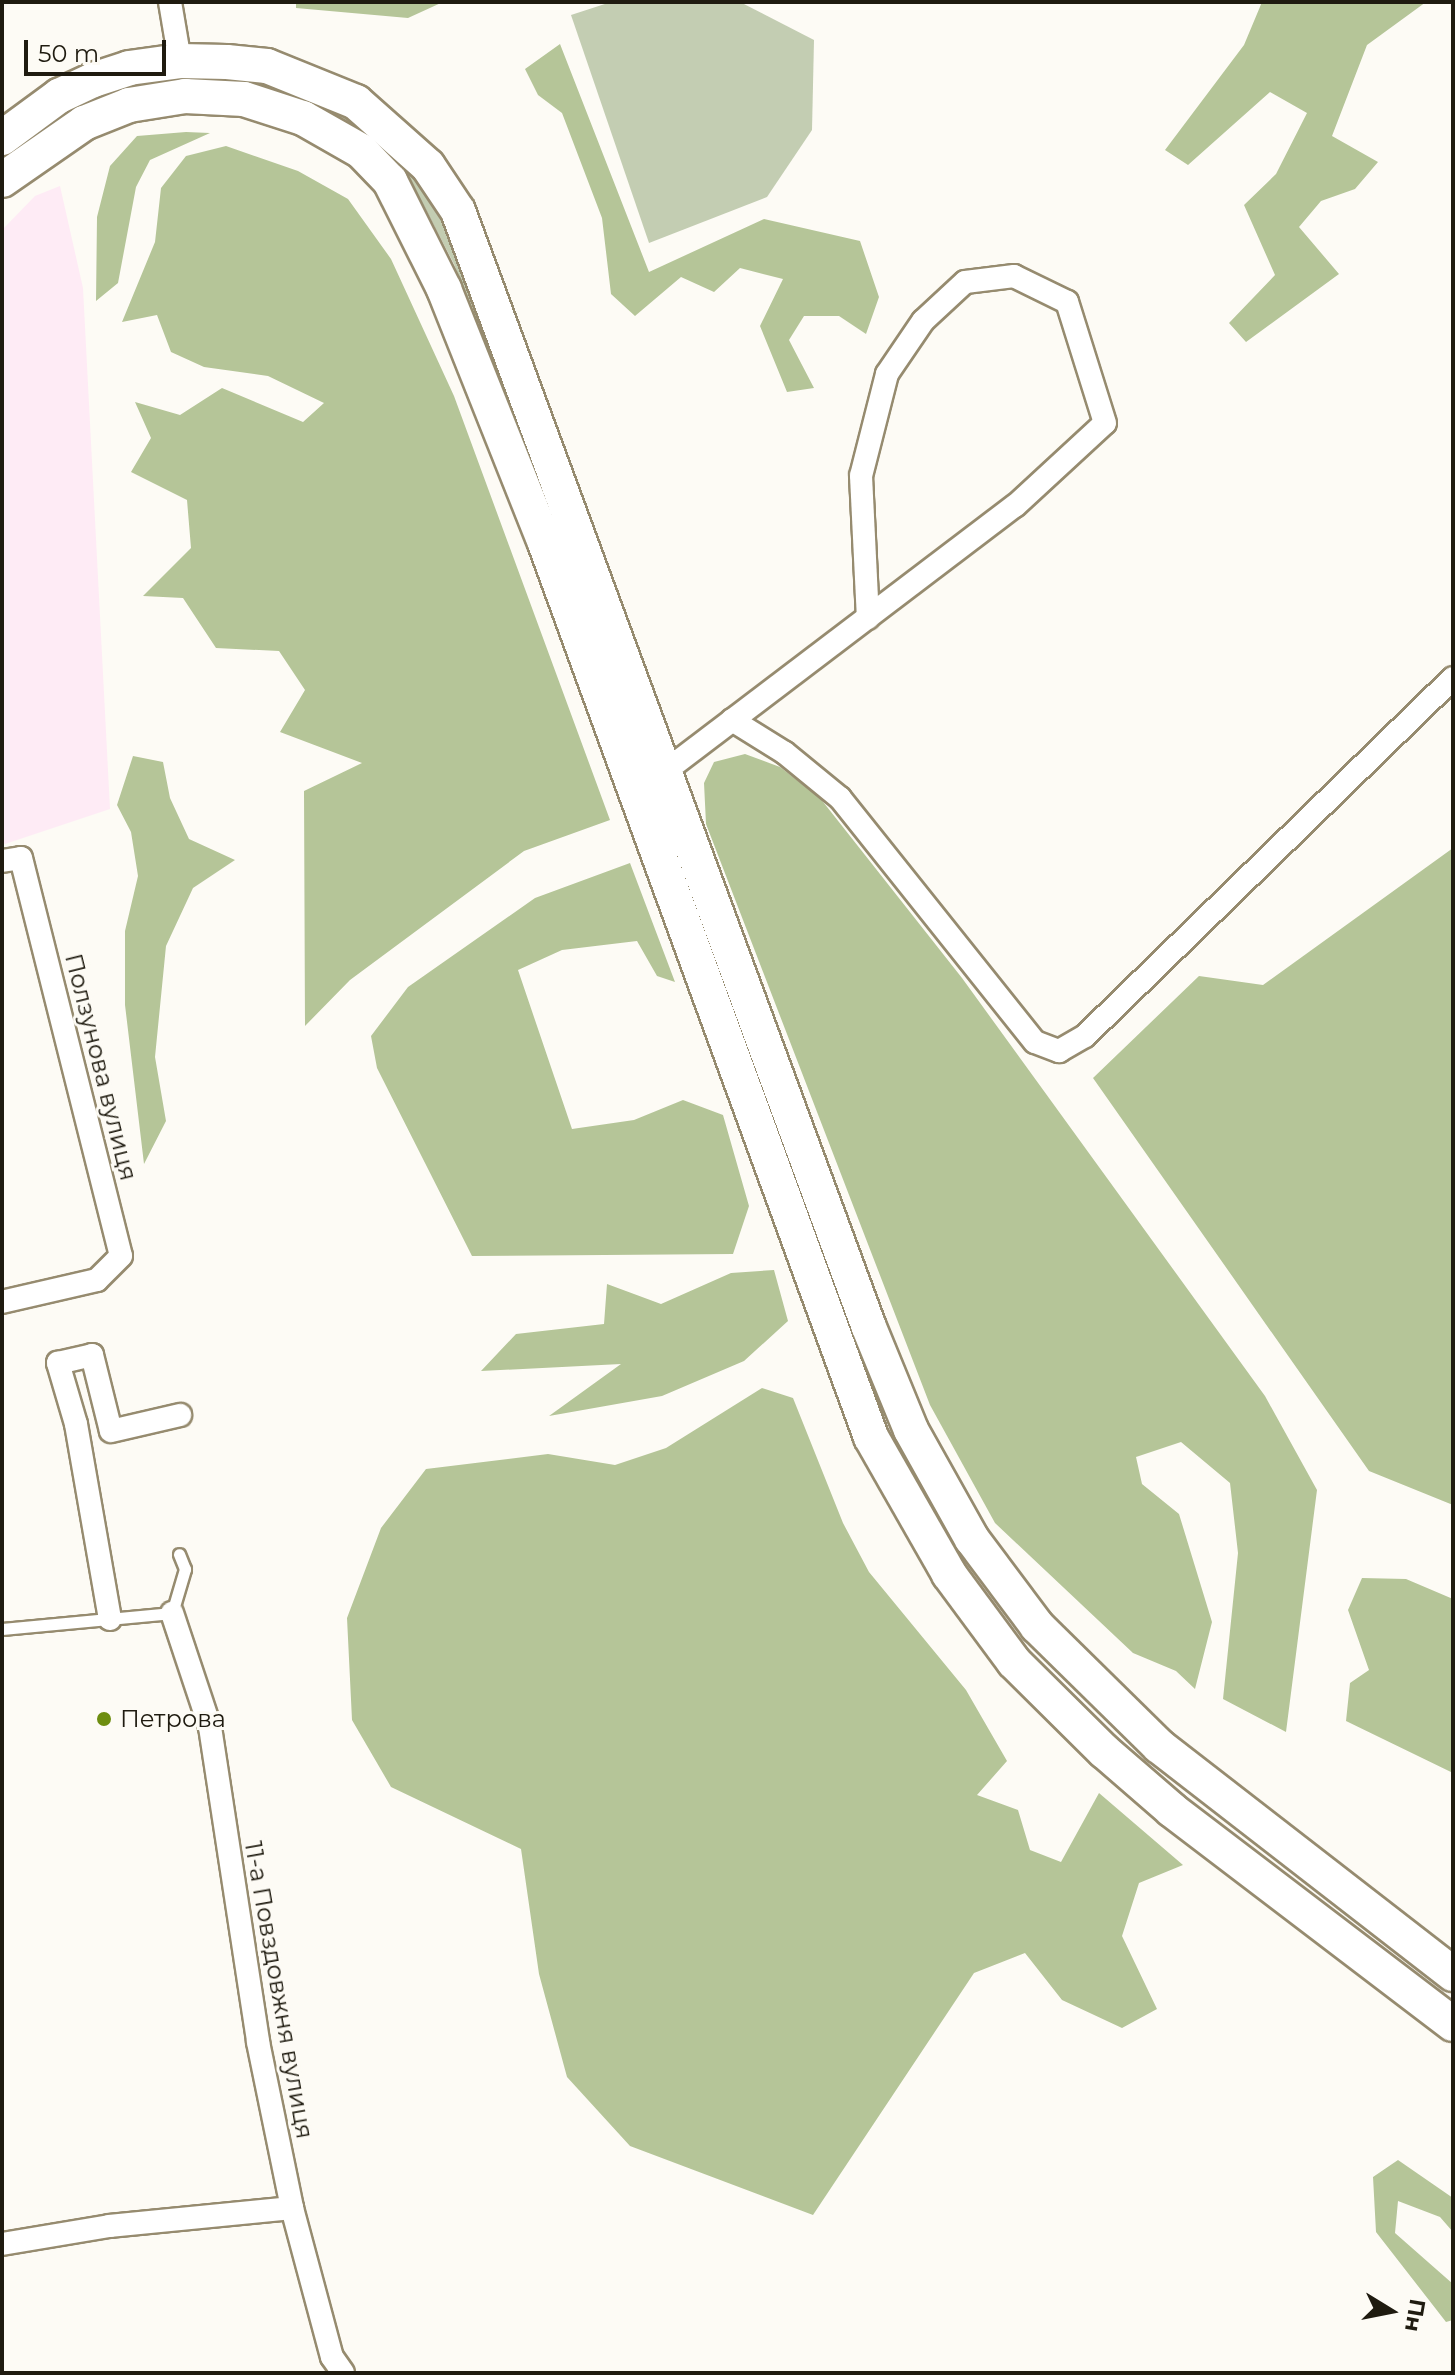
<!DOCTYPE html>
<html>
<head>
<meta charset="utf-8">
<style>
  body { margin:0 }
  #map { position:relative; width:1455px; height:2375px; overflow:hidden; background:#fdfbf5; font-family:Montserrat,sans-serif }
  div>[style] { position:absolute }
  .industrial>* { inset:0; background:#feebf5 }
  .green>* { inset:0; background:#c3cdb2 }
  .forest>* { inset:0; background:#b5c598 }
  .roads { filter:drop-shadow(2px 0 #968b6f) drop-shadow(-2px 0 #968b6f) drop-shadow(0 2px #968b6f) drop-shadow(0 -2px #968b6f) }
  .lane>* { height:11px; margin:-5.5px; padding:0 5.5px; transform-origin:5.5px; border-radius:5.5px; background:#fff }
  .street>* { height:22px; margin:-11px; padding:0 11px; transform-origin:11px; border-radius:11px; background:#fff }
  .primary>* { height:34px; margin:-17px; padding:0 17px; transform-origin:17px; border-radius:17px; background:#fff }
  .dots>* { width:22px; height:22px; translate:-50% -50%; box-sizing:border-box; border:4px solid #fdfbf5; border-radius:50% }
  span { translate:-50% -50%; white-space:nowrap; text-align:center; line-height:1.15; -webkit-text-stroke:6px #fdfbf5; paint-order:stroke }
  .street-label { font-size:24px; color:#1f1b10 }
  .poi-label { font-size:24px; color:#1f1b10 }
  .left { translate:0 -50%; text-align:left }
  .frame { position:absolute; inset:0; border:4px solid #1f1b10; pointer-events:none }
  .north { position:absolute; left:1351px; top:2271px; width:80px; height:80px; -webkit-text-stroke:6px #fdfbf5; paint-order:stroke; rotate:100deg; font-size:22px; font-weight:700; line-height:32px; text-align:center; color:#1f1b10 }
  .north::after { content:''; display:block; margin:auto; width:28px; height:36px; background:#1f1b10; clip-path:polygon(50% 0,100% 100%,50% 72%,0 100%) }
  .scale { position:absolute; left:24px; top:40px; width:142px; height:36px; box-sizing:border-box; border:4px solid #1f1b10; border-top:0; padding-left:10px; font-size:24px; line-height:28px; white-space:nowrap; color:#1f1b10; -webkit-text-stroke:6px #fdfbf5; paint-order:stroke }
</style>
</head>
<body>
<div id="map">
  <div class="industrial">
    <i style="clip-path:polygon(60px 186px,83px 288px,110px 809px,2px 845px,2px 230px,35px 196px)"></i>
  </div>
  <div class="green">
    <i style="clip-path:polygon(611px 2px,740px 2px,814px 40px,812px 130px,767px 197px,649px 243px,571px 15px)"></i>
    <i style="clip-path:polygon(174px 76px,270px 85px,339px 109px,411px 167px,445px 219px,635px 721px,454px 264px,424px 206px,403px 179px,286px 98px,55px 124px,76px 104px,111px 89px)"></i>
  </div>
  <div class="forest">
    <i style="clip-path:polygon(296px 2px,443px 2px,408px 18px,296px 8px)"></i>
    <i style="clip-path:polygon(1262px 2px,1426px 2px,1367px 45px,1332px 136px,1378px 162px,1355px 189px,1321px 201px,1299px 227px,1339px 274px,1246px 342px,1229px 323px,1275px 275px,1244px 205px,1276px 174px,1307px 113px,1270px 92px,1188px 165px,1165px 150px,1244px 45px)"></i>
    <i style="clip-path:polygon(560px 44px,649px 272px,764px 219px,860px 241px,879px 297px,866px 334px,839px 316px,804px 316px,789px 340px,814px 388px,787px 392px,760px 326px,783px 279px,740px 268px,714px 292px,681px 277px,635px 316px,611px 294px,602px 218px,562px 113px,538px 95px,525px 69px)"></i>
    <i style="clip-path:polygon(186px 132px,210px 133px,150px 160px,136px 187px,118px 283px,96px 301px,97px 217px,110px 166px,137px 136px)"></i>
    <i style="clip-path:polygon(226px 146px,298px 171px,348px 199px,391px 259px,454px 396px,610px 820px,524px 851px,350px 980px,305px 1026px,304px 791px,362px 763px,280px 732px,305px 690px,279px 651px,216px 648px,183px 598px,143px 596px,191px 548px,187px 500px,131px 472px,151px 438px,135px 402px,180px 415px,222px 388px,303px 422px,324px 403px,268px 376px,204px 367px,171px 352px,157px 315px,122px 322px,155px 242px,161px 188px,186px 156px)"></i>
    <i style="clip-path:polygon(745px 754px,780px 767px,820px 798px,962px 978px,1265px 1396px,1317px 1490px,1286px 1732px,1223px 1699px,1238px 1553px,1230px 1483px,1181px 1442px,1136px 1457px,1142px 1484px,1179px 1514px,1212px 1622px,1195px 1689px,1176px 1671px,1133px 1653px,995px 1523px,930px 1405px,706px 824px,704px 783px,714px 762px)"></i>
    <i style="clip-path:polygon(133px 756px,163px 762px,170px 798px,189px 839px,235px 860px,193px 888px,166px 946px,155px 1057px,166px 1121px,144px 1164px,125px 1005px,125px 931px,138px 876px,131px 832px,117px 805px)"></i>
    <i style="clip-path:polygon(1453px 848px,1453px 1505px,1369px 1471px,1093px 1078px,1199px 976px,1263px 985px)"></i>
    <i style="clip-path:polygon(630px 863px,675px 982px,657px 976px,637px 941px,562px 950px,518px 970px,572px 1129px,634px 1120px,683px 1100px,723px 1115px,749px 1206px,733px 1254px,472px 1256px,377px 1068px,371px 1036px,408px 987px,535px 898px)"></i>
    <i style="clip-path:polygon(774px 1270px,788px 1321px,744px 1361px,662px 1396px,549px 1416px,621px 1364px,481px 1371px,516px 1334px,604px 1324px,607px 1284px,661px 1304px,731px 1273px)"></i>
    <i style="clip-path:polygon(762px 1388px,793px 1398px,843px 1523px,869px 1572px,966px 1690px,1007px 1761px,977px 1795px,1018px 1810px,1030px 1850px,1061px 1862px,1099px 1793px,1183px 1865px,1139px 1883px,1122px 1936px,1157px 2009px,1122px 2028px,1062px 2000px,1025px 1953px,974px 1973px,813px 2215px,630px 2146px,567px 2077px,539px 1974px,521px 1849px,391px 1787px,352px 1720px,347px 1618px,381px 1528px,426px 1469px,548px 1454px,615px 1465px,666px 1448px)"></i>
    <i style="clip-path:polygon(1362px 1578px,1406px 1579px,1453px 1599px,1453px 1773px,1346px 1721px,1350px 1683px,1369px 1670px,1348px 1610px)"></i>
    <i style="clip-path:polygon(1398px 2160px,1453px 2198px,1453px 2232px,1440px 2217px,1398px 2201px,1395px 2233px,1453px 2284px,1453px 2320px,1446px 2322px,1376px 2232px,1373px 2177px)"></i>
  </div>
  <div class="roads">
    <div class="lane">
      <i style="left:2px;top:1629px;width:171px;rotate:-5.4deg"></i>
      <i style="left:172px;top:1613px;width:46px;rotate:-73.5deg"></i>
      <i style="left:185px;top:1569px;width:16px;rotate:-112deg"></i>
    </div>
    <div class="street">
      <i style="left:170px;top:2px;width:60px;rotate:80.4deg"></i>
      <i style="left:732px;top:720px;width:62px;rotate:31.9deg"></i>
      <i style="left:785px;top:753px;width:71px;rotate:39.3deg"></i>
      <i style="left:840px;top:798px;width:312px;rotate:51.4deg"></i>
      <i style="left:1035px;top:1042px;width:26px;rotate:21deg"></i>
      <i style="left:1059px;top:1051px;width:30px;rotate:-30deg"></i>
      <i style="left:1085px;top:1036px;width:513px;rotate:-44.21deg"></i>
      <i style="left:664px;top:772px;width:440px;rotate:-37.2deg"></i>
      <i style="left:1015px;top:506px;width:122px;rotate:-42.7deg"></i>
      <i style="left:1105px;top:423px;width:127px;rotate:-107.4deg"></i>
      <i style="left:1067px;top:302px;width:59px;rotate:-153.9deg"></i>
      <i style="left:1014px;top:276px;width:49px;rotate:173deg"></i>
      <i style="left:965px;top:282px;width:57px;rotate:137.1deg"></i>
      <i style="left:923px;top:321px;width:64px;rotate:124.2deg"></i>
      <i style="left:887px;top:374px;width:105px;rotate:104.3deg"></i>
      <i style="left:861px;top:476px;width:142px;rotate:87.2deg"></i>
      <i style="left:2px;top:861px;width:19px;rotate:-9deg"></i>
      <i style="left:21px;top:858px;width:410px;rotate:75.9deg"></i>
      <i style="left:121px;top:1256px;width:34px;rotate:135deg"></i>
      <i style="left:97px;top:1280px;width:98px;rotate:167deg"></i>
      <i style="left:172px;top:1613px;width:120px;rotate:71.6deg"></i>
      <i style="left:210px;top:1727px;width:319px;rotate:81.3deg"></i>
      <i style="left:258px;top:2042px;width:169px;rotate:78.4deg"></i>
      <i style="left:292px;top:2208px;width:154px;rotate:75deg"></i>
      <i style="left:332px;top:2357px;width:19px;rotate:55deg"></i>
      <i style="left:110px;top:1619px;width:198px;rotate:-99.9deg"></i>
      <i style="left:76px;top:1424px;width:64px;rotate:-106.4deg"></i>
      <i style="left:58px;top:1363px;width:35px;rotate:-13deg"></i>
      <i style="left:92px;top:1355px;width:78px;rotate:76deg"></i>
      <i style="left:111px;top:1431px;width:71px;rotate:-13.1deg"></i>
      <i style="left:2px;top:2244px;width:109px;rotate:-9.5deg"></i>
      <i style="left:109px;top:2226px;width:184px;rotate:-5.6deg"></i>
    </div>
    <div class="primary">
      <i style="left:2px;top:138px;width:71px;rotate:-36.4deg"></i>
      <i style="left:59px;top:96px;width:38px;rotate:-25deg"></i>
      <i style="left:93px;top:80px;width:38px;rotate:-18deg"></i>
      <i style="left:129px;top:68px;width:51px;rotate:-7.8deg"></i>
      <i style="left:180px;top:61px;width:47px;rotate:1.2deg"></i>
      <i style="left:227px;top:62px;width:40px;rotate:5.7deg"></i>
      <i style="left:267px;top:66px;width:96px;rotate:22deg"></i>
      <i style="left:356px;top:102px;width:96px;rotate:41.6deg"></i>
      <i style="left:428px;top:166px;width:54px;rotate:56.3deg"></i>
      <i style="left:458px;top:211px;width:1187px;rotate:69.79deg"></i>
      <i style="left:868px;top:1325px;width:113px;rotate:67.7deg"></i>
      <i style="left:911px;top:1430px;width:125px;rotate:60.8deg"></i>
      <i style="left:972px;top:1539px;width:109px;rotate:53.2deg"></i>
      <i style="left:1037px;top:1626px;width:171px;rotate:44.5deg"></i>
      <i style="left:1159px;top:1746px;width:372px;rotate:37.8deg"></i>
      <i style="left:2px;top:180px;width:100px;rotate:-34.8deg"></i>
      <i style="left:84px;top:123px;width:48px;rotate:-21.8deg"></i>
      <i style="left:129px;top:105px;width:57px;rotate:-9.1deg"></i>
      <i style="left:185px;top:96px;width:59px;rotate:2.9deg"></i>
      <i style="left:244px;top:99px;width:62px;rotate:17.9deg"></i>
      <i style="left:303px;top:118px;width:67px;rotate:29.6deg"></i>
      <i style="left:361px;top:151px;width:42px;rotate:46deg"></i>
      <i style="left:390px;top:181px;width:121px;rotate:63.4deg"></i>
      <i style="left:444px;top:289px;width:270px;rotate:68.3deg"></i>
      <i style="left:544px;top:540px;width:955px;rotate:69.97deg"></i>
      <i style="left:871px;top:1437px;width:158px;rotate:60.3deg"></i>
      <i style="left:949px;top:1574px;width:109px;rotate:53.5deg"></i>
      <i style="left:1014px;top:1662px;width:127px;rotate:44.7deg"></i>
      <i style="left:1104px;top:1751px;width:90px;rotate:40.9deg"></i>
      <i style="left:1172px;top:1810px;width:353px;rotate:37.3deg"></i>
    </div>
  </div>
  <div class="dots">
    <i style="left:104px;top:1719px;background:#6d8d0f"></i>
  </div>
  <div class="street-label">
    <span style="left:101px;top:1067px;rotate:76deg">Ползунова вулиця</span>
    <span style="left:279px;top:1990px;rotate:80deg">11-а Повздовжня вулиця</span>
  </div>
  <div class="poi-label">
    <span class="left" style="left:120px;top:1719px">Петрова</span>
  </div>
  <div class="frame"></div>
  <div class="north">Пн</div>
  <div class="scale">50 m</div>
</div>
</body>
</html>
